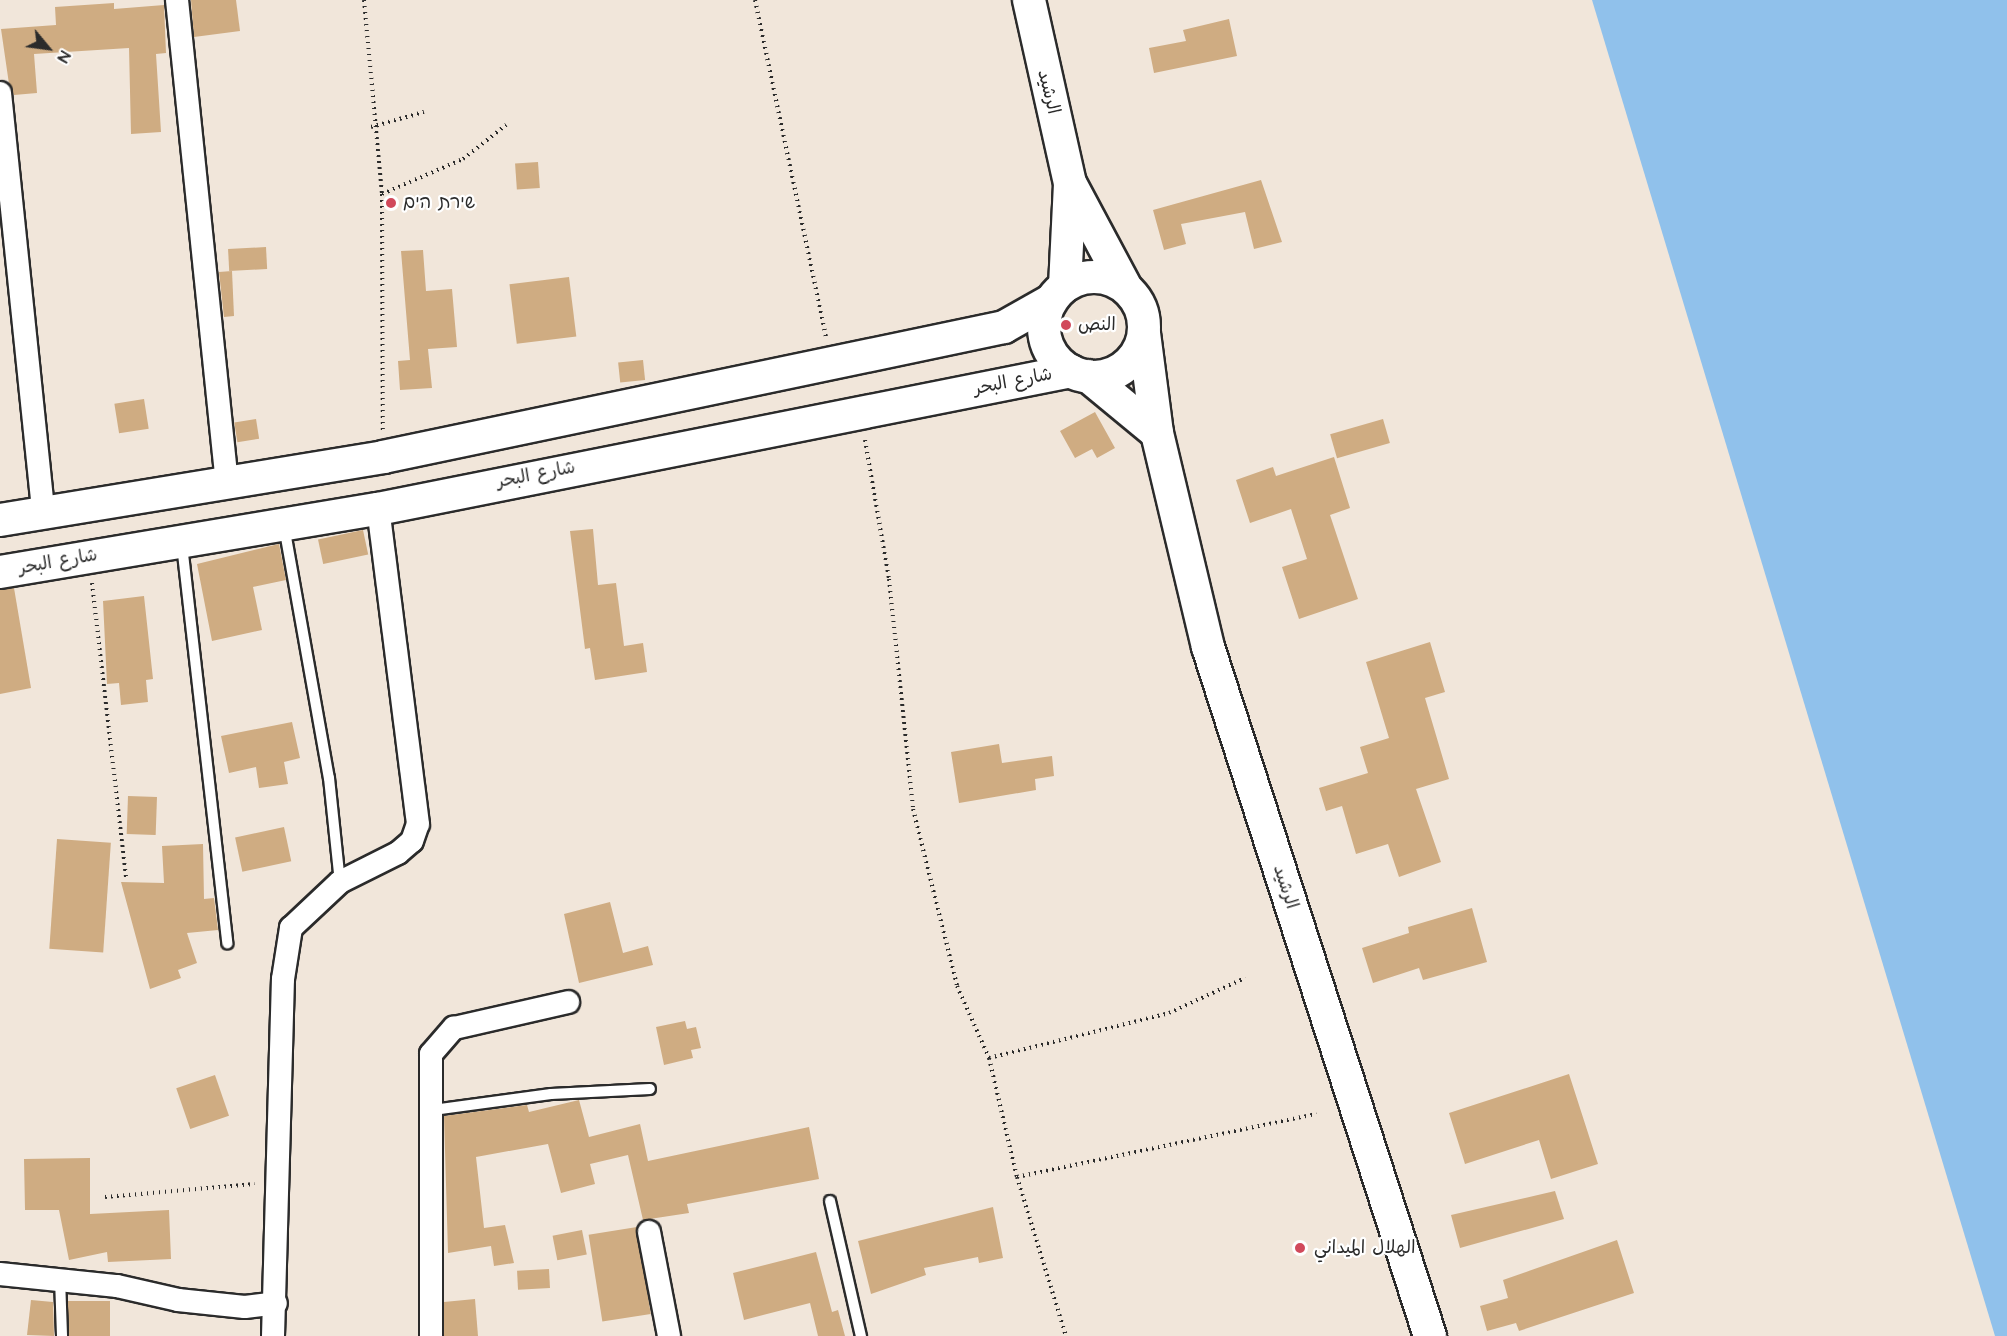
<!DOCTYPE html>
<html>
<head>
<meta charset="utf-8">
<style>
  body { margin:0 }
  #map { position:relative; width:2007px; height:1336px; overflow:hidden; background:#f1e6da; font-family:"Architects Daughter","Playpen Sans Arabic","Playpen Sans Hebrew",sans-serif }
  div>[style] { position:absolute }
  .water>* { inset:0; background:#90c1eb }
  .building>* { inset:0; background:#cfac82; transform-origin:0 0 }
  .path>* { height:4px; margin-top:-2px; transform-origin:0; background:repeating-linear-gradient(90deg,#2b2b2b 0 1.5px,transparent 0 6px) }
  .roads { filter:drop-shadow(2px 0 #2b2b2b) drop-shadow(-2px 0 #2b2b2b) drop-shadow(0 2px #2b2b2b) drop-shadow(0 -2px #2b2b2b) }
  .lane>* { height:10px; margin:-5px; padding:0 5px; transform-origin:5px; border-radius:5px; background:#fff }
  .street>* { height:22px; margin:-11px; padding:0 11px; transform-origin:11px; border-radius:11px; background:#fff }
  .secondary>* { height:32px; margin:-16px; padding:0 16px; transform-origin:16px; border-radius:16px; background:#fff }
  .secondary>.ring { margin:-16px; padding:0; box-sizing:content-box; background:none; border:32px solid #fff; border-radius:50% }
  .dots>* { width:16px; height:16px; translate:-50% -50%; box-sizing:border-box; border:3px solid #fff; border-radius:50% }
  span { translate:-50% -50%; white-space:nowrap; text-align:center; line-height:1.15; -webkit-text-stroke:4.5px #fff; paint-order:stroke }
  .street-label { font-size:18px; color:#2b2b2b }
  .poi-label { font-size:18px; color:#2b2b2b }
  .left { translate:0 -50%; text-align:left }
  .north { position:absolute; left:18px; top:18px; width:60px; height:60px; -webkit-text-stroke:4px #fff; paint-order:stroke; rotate:119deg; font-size:16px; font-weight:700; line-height:24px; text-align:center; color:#2b2b2b }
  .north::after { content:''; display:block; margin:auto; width:21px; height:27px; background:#2b2b2b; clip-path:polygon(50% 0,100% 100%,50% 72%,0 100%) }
</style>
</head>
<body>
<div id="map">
  <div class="water">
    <i style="clip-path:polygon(1592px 0,2007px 0,2007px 1336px,1995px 1336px)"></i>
  </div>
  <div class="building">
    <i style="clip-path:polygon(191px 0,236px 0,240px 31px,194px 37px)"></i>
    <i style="clip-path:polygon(114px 3px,114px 9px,164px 5px,166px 53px,156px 54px,161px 132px,131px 134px,129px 48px,34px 54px,37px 93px,14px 95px,9px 84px,1px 29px,56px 25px,55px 7px)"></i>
    <i style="clip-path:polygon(1229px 19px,1237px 56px,1154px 73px,1149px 48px,1186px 41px,1183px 30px)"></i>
    <i style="left:538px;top:162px;width:26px;height:23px;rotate:86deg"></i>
    <i style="clip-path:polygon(1261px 180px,1282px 242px,1254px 249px,1245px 212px,1181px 224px,1186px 244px,1164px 250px,1153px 210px)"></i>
    <i style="left:266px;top:247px;width:22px;height:38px;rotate:87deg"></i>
    <i style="clip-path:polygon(423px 250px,426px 291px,452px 289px,457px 347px,428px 349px,432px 388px,400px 390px,398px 361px,410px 360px,401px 251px)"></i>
    <i style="clip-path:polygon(232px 271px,234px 316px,224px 317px,219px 272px)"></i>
    <i style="left:569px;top:277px;width:60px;height:60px;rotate:83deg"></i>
    <i style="left:643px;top:360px;width:20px;height:25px;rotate:84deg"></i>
    <i style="left:144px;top:399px;width:30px;height:30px;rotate:81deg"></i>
    <i style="clip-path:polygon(1095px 412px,1115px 448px,1097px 458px,1092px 449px,1075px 458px,1060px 431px)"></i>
    <i style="left:256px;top:419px;width:20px;height:22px;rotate:81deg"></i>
    <i style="left:1383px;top:419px;width:25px;height:55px;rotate:74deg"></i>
    <i style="clip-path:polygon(1334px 457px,1350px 508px,1330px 515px,1358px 599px,1299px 619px,1282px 567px,1307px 559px,1291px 509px,1250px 523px,1236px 480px,1273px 467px,1276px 476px)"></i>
    <i style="clip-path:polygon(593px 529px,598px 585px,616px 583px,624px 646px,643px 643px,647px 672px,595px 680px,590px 648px,585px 649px,570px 531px)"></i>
    <i style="left:363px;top:530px;width:25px;height:46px;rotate:78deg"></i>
    <i style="clip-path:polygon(279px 544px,286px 580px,253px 587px,262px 630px,212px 641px,197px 564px)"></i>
    <i style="clip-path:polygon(14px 588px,31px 688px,0 694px,0 590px)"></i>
    <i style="clip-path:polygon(144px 596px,153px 679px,146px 680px,148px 702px,121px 705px,119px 683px,107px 684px,103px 601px)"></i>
    <i style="clip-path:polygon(1430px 642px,1445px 692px,1425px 698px,1449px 779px,1416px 789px,1441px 862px,1399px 877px,1388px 844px,1356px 854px,1342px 806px,1326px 811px,1319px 788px,1368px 773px,1360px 747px,1389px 738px,1366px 662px)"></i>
    <i style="clip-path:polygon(292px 722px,300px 758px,284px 762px,288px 784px,259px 788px,256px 767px,229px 773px,221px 736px)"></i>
    <i style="clip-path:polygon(999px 744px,1002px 763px,1052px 756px,1054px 776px,1035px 779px,1036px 790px,959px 803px,951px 752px)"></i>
    <i style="left:128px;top:796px;width:29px;height:38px;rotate:2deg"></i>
    <i style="left:284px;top:827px;width:35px;height:50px;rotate:78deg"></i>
    <i style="left:57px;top:839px;width:54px;height:110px;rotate:4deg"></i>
    <i style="clip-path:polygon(203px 844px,204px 899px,214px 898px,218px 930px,187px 933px,197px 963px,178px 970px,181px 978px,150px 989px,121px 882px,164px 883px,162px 846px)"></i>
    <i style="clip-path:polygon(610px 902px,623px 953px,648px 946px,653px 965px,579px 983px,564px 914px)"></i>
    <i style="clip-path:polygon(1472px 908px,1487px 962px,1423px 980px,1419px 968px,1373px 983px,1362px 948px,1409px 933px,1408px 927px)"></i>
    <i style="clip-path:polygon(685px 1021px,687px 1029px,696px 1027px,701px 1048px,691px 1050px,693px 1058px,664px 1065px,656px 1027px)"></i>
    <i style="clip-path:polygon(1569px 1074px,1598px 1164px,1551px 1179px,1539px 1140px,1465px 1164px,1449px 1113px)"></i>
    <i style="left:215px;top:1075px;width:43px;height:41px;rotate:71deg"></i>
    <i style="clip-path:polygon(579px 1100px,589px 1137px,640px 1124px,648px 1161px,809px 1127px,819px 1179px,687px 1204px,689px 1213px,643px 1220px,628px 1155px,590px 1164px,595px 1184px,561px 1193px,548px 1144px,476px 1157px,484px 1228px,505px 1225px,514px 1263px,494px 1266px,491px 1246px,448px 1253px,444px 1116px,527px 1105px,529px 1112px)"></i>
    <i style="clip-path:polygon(90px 1158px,90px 1214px,169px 1210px,171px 1259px,108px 1262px,107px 1252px,69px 1260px,59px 1210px,25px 1210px,24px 1159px)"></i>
    <i style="clip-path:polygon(1555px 1191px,1564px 1219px,1460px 1248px,1451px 1215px)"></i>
    <i style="clip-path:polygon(993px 1207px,1003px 1258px,979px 1263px,978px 1257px,924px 1268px,926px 1275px,871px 1294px,858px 1241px)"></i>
    <i style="left:637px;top:1227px;width:88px;height:49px;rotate:81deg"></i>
    <i style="left:582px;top:1230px;width:25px;height:30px;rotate:79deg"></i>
    <i style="clip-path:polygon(1617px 1240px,1634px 1293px,1519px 1331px,1516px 1323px,1487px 1331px,1480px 1306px,1508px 1298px,1503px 1280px)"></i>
    <i style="clip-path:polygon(816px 1252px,832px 1312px,838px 1310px,845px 1336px,818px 1336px,810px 1303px,744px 1320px,733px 1273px)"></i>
    <i style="left:549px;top:1269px;width:19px;height:32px;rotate:87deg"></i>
    <i style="clip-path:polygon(475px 1299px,478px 1336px,444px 1336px,444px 1302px)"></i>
    <i style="clip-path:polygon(31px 1300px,53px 1302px,54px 1336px,27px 1335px)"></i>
    <i style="left:68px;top:1301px;width:42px;height:35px"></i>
  </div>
  <div class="path">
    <i style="left:364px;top:0;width:195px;rotate:84.7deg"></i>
    <i style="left:382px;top:194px;width:237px;rotate:89.8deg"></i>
    <i style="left:755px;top:0;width:344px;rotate:78.1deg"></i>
    <i style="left:371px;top:127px;width:55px;rotate:-15.8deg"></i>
    <i style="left:382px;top:194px;width:88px;rotate:-23.4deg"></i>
    <i style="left:463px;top:159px;width:55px;rotate:-38.3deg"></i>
    <i style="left:865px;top:440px;width:141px;rotate:80.2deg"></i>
    <i style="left:889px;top:579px;width:231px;rotate:84deg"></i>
    <i style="left:913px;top:809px;width:182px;rotate:76deg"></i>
    <i style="left:957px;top:986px;width:79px;rotate:66deg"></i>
    <i style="left:989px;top:1058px;width:122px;rotate:76.8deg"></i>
    <i style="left:1017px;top:1177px;width:166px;rotate:72.9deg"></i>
    <i style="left:92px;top:583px;width:297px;rotate:83.4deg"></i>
    <i style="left:989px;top:1058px;width:186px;rotate:-14deg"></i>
    <i style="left:1169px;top:1013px;width:84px;rotate:-24.7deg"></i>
    <i style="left:1017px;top:1177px;width:306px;rotate:-11.9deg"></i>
    <i style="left:105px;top:1197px;width:150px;rotate:-5deg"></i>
  </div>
  <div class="roads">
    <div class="lane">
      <i style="left:284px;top:526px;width:256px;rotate:79.9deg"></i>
      <i style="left:329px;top:778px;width:105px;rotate:84deg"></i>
      <i style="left:182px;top:545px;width:401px;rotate:83.5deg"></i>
      <i style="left:433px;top:1110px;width:119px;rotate:-7.7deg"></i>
      <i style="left:551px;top:1094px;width:99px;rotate:-2.9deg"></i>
      <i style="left:830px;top:1201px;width:139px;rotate:77.1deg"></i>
      <i style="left:60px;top:1278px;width:58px;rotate:88deg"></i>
    </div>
    <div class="street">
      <i style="left:177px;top:0;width:484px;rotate:84.1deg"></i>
      <i style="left:0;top:93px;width:421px;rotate:84.1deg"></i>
      <i style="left:649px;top:1232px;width:106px;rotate:79.1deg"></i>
      <i style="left:0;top:1274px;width:118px;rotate:5.9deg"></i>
      <i style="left:117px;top:1286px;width:63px;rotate:12.9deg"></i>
      <i style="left:178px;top:1300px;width:67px;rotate:6deg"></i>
      <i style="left:245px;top:1307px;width:31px;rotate:-7deg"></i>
      <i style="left:273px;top:1336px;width:357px;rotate:-88.4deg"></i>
      <i style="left:283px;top:979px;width:52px;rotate:-81.1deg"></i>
      <i style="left:291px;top:928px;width:67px;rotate:-43.2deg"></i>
      <i style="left:340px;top:882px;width:65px;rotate:-26.6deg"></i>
      <i style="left:398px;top:853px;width:18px;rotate:-41deg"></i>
      <i style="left:412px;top:841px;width:18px;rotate:-71deg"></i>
      <i style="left:418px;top:824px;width:318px;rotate:-97.2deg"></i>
      <i style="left:431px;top:1336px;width:282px;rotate:-90deg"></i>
      <i style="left:431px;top:1054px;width:35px;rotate:-49deg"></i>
      <i style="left:454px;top:1028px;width:117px;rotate:-12.8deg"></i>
    </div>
    <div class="secondary">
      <i style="left:1029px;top:0;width:188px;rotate:77.4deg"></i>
      <i style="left:1070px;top:183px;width:119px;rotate:61.9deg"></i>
      <i class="ring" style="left:1044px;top:277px;width:68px;height:68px"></i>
      <i style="left:1065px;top:286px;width:102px;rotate:-87.2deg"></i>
      <i style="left:1144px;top:333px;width:101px;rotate:82.6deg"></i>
      <i style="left:1157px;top:433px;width:220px;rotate:76.6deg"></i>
      <i style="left:1208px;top:647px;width:724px;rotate:72.14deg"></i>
      <i style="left:1088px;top:376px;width:89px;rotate:39.6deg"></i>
      <i style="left:0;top:520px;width:388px;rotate:-9.3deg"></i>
      <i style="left:383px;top:457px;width:634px;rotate:-11.82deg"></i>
      <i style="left:1004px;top:327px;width:55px;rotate:-29.4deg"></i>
      <i style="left:0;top:572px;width:383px;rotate:-9.5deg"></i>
      <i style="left:378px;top:509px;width:707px;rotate:-11.26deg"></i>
    </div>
  </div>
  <div class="dots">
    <i style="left:391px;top:203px;background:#d1495b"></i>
    <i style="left:1066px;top:325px;background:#d1495b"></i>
    <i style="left:1300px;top:1248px;background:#d1495b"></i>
  </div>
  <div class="street-label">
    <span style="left:1048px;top:92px;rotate:76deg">الرشيد</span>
    <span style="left:1013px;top:382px;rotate:-11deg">شارع البحر</span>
    <span style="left:536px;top:475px;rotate:-11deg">شارع البحر</span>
    <span style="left:58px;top:562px;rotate:-10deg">شارع البحر</span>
    <span style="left:1285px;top:887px;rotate:72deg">الرشيد</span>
  </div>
  <div class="poi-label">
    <span class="left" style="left:403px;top:203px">שירת הים</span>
    <span class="left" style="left:1078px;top:325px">النص</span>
    <span class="left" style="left:1314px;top:1248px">الهلال الميداني</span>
  </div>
  <div class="north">N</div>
</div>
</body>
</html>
